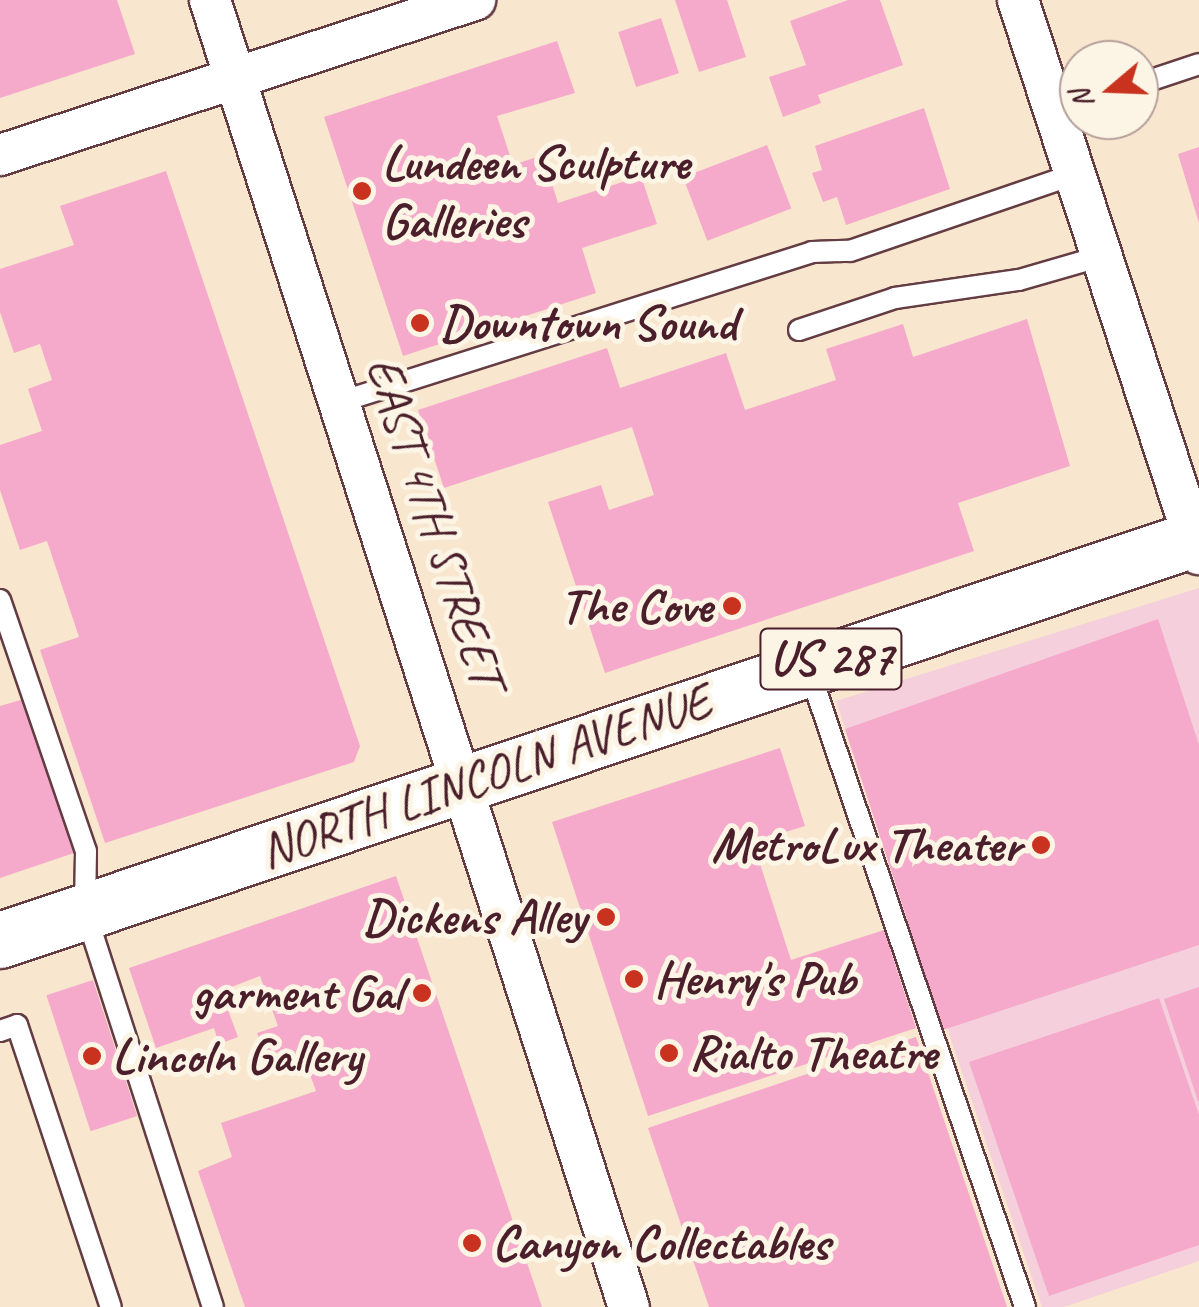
<!DOCTYPE html>
<html>
<head>
<meta charset="utf-8">
<style>
  body { margin:0 }
  #map { position:relative; width:1199px; height:1307px; overflow:hidden; background:#f8e6ce; font-family:Caveat,sans-serif }
  div>[style] { position:absolute }
  .built>* { inset:0; background:#f5cfdb }
  .building>* { inset:0; background:#f5aacb; transform-origin:0 0 }
  .roads { filter:drop-shadow(2px 0 #643d43) drop-shadow(-2px 0 #643d43) drop-shadow(0 2px #643d43) drop-shadow(0 -2px #643d43) }
  .service>* { height:20px; margin:-10px; padding:0 10px; transform-origin:10px; border-radius:10px; background:#fff }
  .minor>* { height:40px; margin:-20px; padding:0 20px; transform-origin:20px; border-radius:20px; background:#fff }
  .trunk>* { height:55px; margin:-27.5px; padding:0 27.5px; transform-origin:27.5px; border-radius:27.5px; background:#fff }
  .dots>* { width:28px; height:28px; translate:-50% -50%; box-sizing:border-box; border:5px solid #fcf5e5; border-radius:50% }
  span { translate:-50% -50%; white-space:nowrap; text-align:center; line-height:1.15; -webkit-text-stroke:10px #fcf5e5; paint-order:stroke }
  .shield-label span { padding:2px 8px; background:#fcf5e5; border:2px solid; border-radius:8px; -webkit-text-stroke-width:0 }
  .shield-label { font-size:48px; color:#4a1f2b; font-weight:700 }
  .poi-label { font-size:50px; color:#4a1f2b; font-weight:700 }
  .left { translate:0 -50%; text-align:left }
  .right { translate:-100% -50%; text-align:right }
  .street-label { font-size:50px; color:#4a1f2b }
  .north { position:absolute; left:1059px; top:40px; width:100px; height:100px; box-sizing:border-box; background:#fcf5e5; border:2px solid #b59f9b; border-radius:50%; rotate:251deg; font-size:28px; font-weight:700; line-height:40px; text-align:center; color:#4a1f2b }
  .north::after { content:''; display:block; margin:auto; width:35px; height:45px; background:#c8321e; clip-path:polygon(50% 0,100% 100%,50% 72%,0 100%) }
</style>
</head>
<body>
<div id="map">
  <div class="built">
    <i style="clip-path:polygon(1199px 588px,1199px 1261px,1064px 1307px,1042px 1307px,836px 701px)"></i>
  </div>
  <div class="building">
    <i style="clip-path:polygon(0 0,117px 0,135px 54px,0 98px)"></i>
    <i style="clip-path:polygon(675px 0,727px 0,746px 57px,699px 72px)"></i>
    <i style="clip-path:polygon(848px 0,880px 0,903px 65px,818px 95px,821px 103px,783px 117px,769px 77px,806px 65px,790px 21px)"></i>
    <i style="left:661px;top:18px;width:58px;height:45px;rotate:72deg"></i>
    <i style="clip-path:polygon(557px 41px,575px 93px,497px 116px,513px 165px,543px 155px,558px 203px,641px 176px,657px 224px,582px 248px,596px 293px,403px 356px,324px 117px)"></i>
    <i style="clip-path:polygon(924px 108px,950px 189px,846px 225px,837px 197px,823px 202px,812px 173px,822px 170px,815px 146px)"></i>
    <i style="left:767px;top:145px;width:68px;height:90px;rotate:69deg"></i>
    <i style="clip-path:polygon(1199px 147px,1199px 223px,1178px 154px)"></i>
    <i style="clip-path:polygon(166px 171px,360px 746px,354px 762px,105px 843px,40px 650px,79px 637px,47px 541px,20px 550px,0 490px,0 445px,42px 431px,28px 389px,52px 380px,40px 344px,14px 353px,0 312px,0 269px,74px 245px,60px 206px)"></i>
    <i style="clip-path:polygon(1027px 319px,1070px 466px,958px 503px,974px 551px,605px 673px,548px 502px,601px 485px,609px 510px,654px 495px,632px 427px,444px 488px,418px 410px,607px 348px,620px 388px,726px 353px,745px 410px,836px 380px,826px 349px,903px 324px,913px 357px)"></i>
    <i style="clip-path:polygon(1158px 619px,1199px 745px,1199px 945px,943px 1030px,845px 729px)"></i>
    <i style="clip-path:polygon(24px 699px,74px 853px,0 878px,0 706px)"></i>
    <i style="clip-path:polygon(780px 748px,805px 826px,753px 842px,791px 960px,884px 930px,916px 1028px,648px 1116px,552px 822px)"></i>
    <i style="clip-path:polygon(396px 876px,542px 1307px,245px 1307px,198px 1171px,232px 1157px,221px 1123px,316px 1091px,305px 1061px,271px 1073px,257px 1033px,278px 1026px,260px 976px,221px 991px,238px 1037px,219px 1044px,214px 1028px,156px 1048px,129px 968px)"></i>
    <i style="left:93px;top:980px;width:143px;height:49px;rotate:72deg"></i>
    <i style="clip-path:polygon(1199px 987px,1199px 1101px,1198px 1101px,1164px 999px)"></i>
    <i style="clip-path:polygon(1159px 998px,1199px 1115px,1199px 1245px,1049px 1296px,969px 1062px)"></i>
    <i style="clip-path:polygon(916px 1037px,1007px 1307px,709px 1307px,648px 1128px)"></i>
  </div>
  <div class="roads">
    <div class="service">
      <i style="left:1139px;top:84px;width:63px;rotate:-18.4deg"></i>
      <i style="left:799px;top:330px;width:101px;rotate:-18.4deg"></i>
      <i style="left:895px;top:298px;width:125px;rotate:-8.3deg"></i>
      <i style="left:1019px;top:280px;width:86px;rotate:-16.1deg"></i>
      <i style="left:340px;top:402px;width:495px;rotate:-17.6deg"></i>
      <i style="left:812px;top:252px;width:38px;rotate:-2deg"></i>
      <i style="left:850px;top:251px;width:238px;rotate:-18.9deg"></i>
      <i style="left:0;top:600px;width:265px;rotate:71.1deg"></i>
      <i style="left:86px;top:851px;width:60px;rotate:91deg"></i>
      <i style="left:85px;top:911px;width:416px;rotate:72.1deg"></i>
      <i style="left:809px;top:670px;width:673px;rotate:71.27deg"></i>
      <i style="left:0;top:1031px;width:18px;rotate:-19deg"></i>
      <i style="left:17px;top:1025px;width:297px;rotate:71.6deg"></i>
    </div>
    <div class="minor">
      <i style="left:210px;top:0;width:1373px;rotate:72.23deg"></i>
      <i style="left:1018px;top:0;width:583px;rotate:71.91deg"></i>
      <i style="left:0;top:155px;width:500px;rotate:-18.1deg"></i>
    </div>
    <div class="trunk">
      <i style="left:0;top:940px;width:1265px;rotate:-18.58deg"></i>
    </div>
  </div>
  <div class="dots">
    <i style="left:362px;top:191px;background:#c8321e"></i>
    <i style="left:420px;top:323px;background:#c8321e"></i>
    <i style="left:732px;top:606px;background:#c8321e"></i>
    <i style="left:1041px;top:845px;background:#c8321e"></i>
    <i style="left:606px;top:917px;background:#c8321e"></i>
    <i style="left:634px;top:979px;background:#c8321e"></i>
    <i style="left:422px;top:993px;background:#c8321e"></i>
    <i style="left:669px;top:1053px;background:#c8321e"></i>
    <i style="left:92px;top:1056px;background:#c8321e"></i>
    <i style="left:472px;top:1243px;background:#c8321e"></i>
  </div>
  <div class="shield-label">
    <span style="left:831px;top:659px">US 287</span>
  </div>
  <div class="poi-label">
    <span class="left" style="left:382px;top:191px">Lundeen Sculpture<br>Galleries</span>
    <span class="left" style="left:440px;top:323px">Downtown Sound</span>
    <span class="right" style="left:712px;top:606px">The Cove</span>
    <span class="right" style="left:1021px;top:845px">MetroLux Theater</span>
    <span class="right" style="left:586px;top:917px">Dickens Alley</span>
    <span class="left" style="left:654px;top:979px">Henry's Pub</span>
    <span class="right" style="left:402px;top:993px">garment Gal</span>
    <span class="left" style="left:689px;top:1053px">Rialto Theatre</span>
    <span class="left" style="left:112px;top:1056px">Lincoln Gallery</span>
    <span class="left" style="left:492px;top:1243px">Canyon Collectables</span>
  </div>
  <div class="street-label">
    <span style="left:435px;top:522px;rotate:72deg">EAST 4TH STREET</span>
    <span style="left:485px;top:776px;rotate:-19deg">NORTH LINCOLN AVENUE</span>
  </div>
  <div class="north">N</div>
</div>
</body>
</html>
